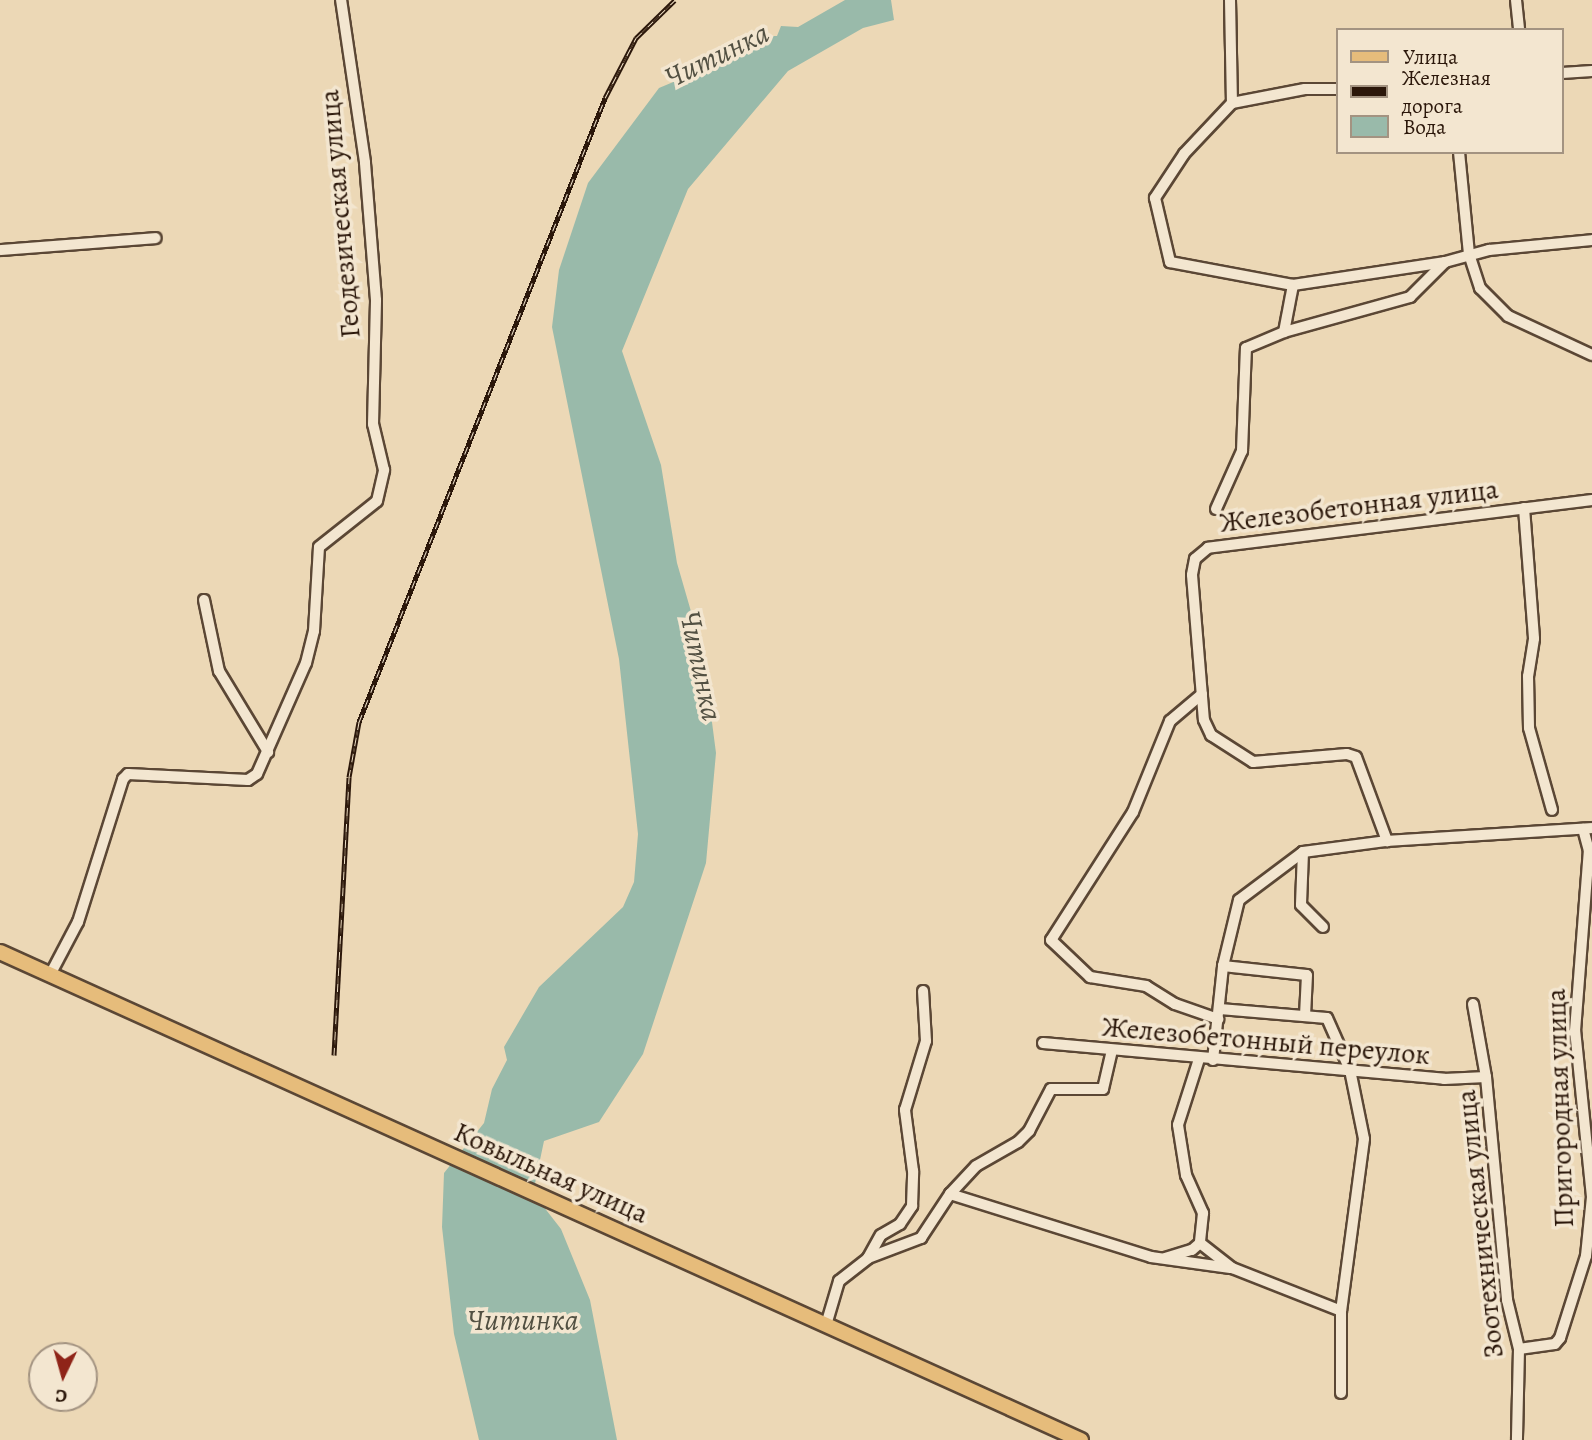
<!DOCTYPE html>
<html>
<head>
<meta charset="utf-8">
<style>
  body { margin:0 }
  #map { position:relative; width:1592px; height:1440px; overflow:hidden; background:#ecd8b6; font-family:Alegreya,serif }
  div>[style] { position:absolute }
  .water>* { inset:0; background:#99baaa }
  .roads { filter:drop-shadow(2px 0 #5b4735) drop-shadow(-2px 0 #5b4735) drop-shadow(0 2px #5b4735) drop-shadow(0 -2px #5b4735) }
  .minor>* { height:10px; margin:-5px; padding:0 5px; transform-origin:5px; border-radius:5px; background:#f3e6d0 }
  .major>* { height:14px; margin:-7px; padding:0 7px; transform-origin:7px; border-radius:7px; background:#e6bc7b }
  .rail>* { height:5px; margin-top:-2.5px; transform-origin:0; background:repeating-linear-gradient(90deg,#f3e6d0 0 8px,#2b170a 0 16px); box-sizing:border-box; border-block:2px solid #2b170a }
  span { translate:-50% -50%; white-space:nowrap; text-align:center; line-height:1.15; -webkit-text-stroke:7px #f3e6d0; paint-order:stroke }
  .street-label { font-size:28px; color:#2b170a }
  .water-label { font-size:30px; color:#525042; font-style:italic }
  .legend { position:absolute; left:1336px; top:28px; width:228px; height:126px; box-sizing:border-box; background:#f3e6d0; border:2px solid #a39381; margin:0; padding:9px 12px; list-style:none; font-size:21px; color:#2b170a }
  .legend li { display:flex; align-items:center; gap:14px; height:35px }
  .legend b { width:35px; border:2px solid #a39381 }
  .north { position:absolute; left:28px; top:1342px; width:70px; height:70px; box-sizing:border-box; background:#f3e6d0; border:2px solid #a39381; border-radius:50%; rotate:185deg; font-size:19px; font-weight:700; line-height:28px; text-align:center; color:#2b170a }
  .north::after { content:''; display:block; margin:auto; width:24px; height:32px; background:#8f2418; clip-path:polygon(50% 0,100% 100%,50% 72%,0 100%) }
</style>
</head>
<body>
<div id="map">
  <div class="water">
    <i style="clip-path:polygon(845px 0,891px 0,894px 20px,863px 28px,788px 71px,688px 189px,622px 351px,661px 465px,677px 563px,703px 653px,716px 753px,706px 863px,643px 1054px,599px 1122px,544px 1141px,533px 1193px,561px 1229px,590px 1300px,617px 1440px,479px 1440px,454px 1334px,442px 1227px,444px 1173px,484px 1123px,492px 1089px,507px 1060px,504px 1047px,539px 987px,623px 907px,634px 882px,638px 834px,619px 659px,552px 327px,559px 270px,588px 183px,659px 88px,678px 80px,682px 72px,722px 61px,736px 46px,752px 47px,761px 36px,777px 36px,781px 26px,798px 27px)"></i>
  </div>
  <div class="roads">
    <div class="minor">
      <i style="left:1230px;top:0;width:103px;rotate:88.9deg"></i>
      <i style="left:1232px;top:103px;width:70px;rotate:133.3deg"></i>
      <i style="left:1184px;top:154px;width:53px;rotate:123.4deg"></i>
      <i style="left:1155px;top:198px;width:66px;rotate:76.8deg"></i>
      <i style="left:1170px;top:262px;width:125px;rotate:10.6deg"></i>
      <i style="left:1293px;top:285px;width:154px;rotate:-8.6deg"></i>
      <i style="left:1445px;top:262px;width:46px;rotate:-15.3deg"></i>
      <i style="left:1489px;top:250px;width:103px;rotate:-5.5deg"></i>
      <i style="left:1516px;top:0;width:30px;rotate:84deg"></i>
      <i style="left:1562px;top:73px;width:30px;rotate:-4deg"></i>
      <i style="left:1232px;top:103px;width:74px;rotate:-10.9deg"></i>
      <i style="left:1305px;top:89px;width:33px"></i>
      <i style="left:1459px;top:152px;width:102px;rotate:84.4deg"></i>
      <i style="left:1469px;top:254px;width:36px;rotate:72deg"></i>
      <i style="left:1480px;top:288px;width:40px;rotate:45deg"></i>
      <i style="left:1508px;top:316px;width:93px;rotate:24.9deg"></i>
      <i style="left:0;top:250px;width:156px;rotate:-4.4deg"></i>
      <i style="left:1284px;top:332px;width:48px;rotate:-79.2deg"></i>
      <i style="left:1592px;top:500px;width:387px;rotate:172.9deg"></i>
      <i style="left:1208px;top:548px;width:17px;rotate:140deg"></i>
      <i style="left:1195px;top:559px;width:16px;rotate:101deg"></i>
      <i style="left:1192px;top:575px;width:145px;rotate:85.3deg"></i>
      <i style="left:1204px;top:720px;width:17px;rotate:65deg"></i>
      <i style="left:1211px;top:735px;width:50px;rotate:32.7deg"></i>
      <i style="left:1253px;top:762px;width:94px;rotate:-4.9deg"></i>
      <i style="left:1347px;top:754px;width:9px;rotate:18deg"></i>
      <i style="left:1356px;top:757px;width:90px;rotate:69.7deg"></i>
      <i style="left:1387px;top:841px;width:205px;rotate:-3.6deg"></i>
      <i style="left:1524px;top:508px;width:131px;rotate:85.6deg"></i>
      <i style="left:1534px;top:639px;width:37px;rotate:99deg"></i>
      <i style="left:1528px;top:676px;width:52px;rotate:88.9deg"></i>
      <i style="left:1529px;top:728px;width:85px;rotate:74.3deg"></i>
      <i style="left:1216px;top:509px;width:64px;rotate:-65.9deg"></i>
      <i style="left:1242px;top:451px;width:103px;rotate:-87.8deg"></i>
      <i style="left:1246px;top:348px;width:41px;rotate:-22.8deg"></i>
      <i style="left:1284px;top:332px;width:131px;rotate:-15.5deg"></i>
      <i style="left:1410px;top:297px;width:49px;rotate:-45deg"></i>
      <i style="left:204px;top:600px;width:73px;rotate:78.1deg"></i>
      <i style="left:219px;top:671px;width:95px;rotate:58.8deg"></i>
      <i style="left:1202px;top:694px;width:42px;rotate:139.8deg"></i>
      <i style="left:1170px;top:721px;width:98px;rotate:112.1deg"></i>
      <i style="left:1133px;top:812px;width:152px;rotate:122.6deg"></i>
      <i style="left:1051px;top:940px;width:54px;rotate:43.5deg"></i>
      <i style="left:1090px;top:977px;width:57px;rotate:9.1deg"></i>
      <i style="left:1146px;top:986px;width:34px;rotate:32deg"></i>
      <i style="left:1175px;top:1004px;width:46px;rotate:19.2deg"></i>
      <i style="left:1303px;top:852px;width:53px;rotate:92.2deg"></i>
      <i style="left:1301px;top:905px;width:31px;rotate:45deg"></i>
      <i style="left:1223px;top:966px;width:84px;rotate:6.1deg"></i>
      <i style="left:1307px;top:975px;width:41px;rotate:92.8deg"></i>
      <i style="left:50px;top:975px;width:60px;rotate:-62.2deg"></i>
      <i style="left:78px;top:922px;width:150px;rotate:-72.5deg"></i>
      <i style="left:123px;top:779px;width:7px;rotate:-45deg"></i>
      <i style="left:128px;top:774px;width:120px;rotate:2.9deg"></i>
      <i style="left:248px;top:780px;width:11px;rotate:-34deg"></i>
      <i style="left:257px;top:774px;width:121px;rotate:-66.2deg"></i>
      <i style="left:306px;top:663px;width:33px;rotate:-76deg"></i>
      <i style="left:314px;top:631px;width:84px;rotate:-86.6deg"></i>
      <i style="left:319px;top:547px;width:74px;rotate:-38.4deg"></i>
      <i style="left:377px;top:501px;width:32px;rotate:-77deg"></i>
      <i style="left:384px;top:470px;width:47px;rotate:-103.4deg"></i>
      <i style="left:373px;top:424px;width:124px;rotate:-88.6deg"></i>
      <i style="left:376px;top:300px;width:138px;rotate:-94.6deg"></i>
      <i style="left:365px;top:162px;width:164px;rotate:-98.4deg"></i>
      <i style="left:1473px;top:1004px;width:74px;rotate:79.9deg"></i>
      <i style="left:1486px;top:1077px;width:224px;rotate:84.6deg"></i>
      <i style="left:1507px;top:1300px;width:50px;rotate:76.2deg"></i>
      <i style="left:1519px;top:1349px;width:91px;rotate:91.3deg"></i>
      <i style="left:1220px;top:1009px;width:107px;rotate:4.8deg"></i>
      <i style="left:1327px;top:1018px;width:57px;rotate:66.1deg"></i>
      <i style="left:1350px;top:1070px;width:70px;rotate:78.5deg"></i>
      <i style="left:1364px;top:1139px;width:174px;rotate:97.6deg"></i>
      <i style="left:1341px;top:1311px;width:82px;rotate:90deg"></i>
      <i style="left:1043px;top:1043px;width:403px;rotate:5.1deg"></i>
      <i style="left:1444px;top:1079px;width:42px;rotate:-2.7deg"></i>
      <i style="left:1199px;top:1059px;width:69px;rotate:107.7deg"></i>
      <i style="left:1178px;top:1125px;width:51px;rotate:80.9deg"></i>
      <i style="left:1186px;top:1175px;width:42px;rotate:65.9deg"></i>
      <i style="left:1203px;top:1213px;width:30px;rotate:96deg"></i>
      <i style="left:1200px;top:1243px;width:41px;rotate:38deg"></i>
      <i style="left:1232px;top:1268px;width:117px;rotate:21.5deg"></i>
      <i style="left:1213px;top:1060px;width:95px;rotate:-83.9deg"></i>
      <i style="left:1223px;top:966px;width:68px;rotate:-76.4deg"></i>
      <i style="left:1239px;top:900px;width:80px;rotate:-36.9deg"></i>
      <i style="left:1303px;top:852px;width:85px;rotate:-7.5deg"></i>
      <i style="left:950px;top:1194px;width:211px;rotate:17.4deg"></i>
      <i style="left:1151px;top:1257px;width:80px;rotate:7.9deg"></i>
      <i style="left:868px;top:1258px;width:26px;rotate:-61deg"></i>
      <i style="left:881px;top:1235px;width:22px;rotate:-30deg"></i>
      <i style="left:900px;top:1224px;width:22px;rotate:-56deg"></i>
      <i style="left:912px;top:1206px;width:35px;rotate:-88deg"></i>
      <i style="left:913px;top:1171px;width:62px;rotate:-97.5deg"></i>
      <i style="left:905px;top:1110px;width:72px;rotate:-73.1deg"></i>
      <i style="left:926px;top:1041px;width:50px;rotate:-93.4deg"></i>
      <i style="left:1165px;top:1258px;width:28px;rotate:-17deg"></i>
      <i style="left:1192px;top:1250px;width:11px;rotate:-41deg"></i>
      <i style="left:826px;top:1325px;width:46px;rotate:-73.5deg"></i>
      <i style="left:839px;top:1281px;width:37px;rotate:-38deg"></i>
      <i style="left:868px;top:1258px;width:57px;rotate:-20.7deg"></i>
      <i style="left:921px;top:1238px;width:53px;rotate:-56.6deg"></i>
      <i style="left:950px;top:1194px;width:38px;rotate:-47deg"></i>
      <i style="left:976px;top:1166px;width:48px;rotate:-29.7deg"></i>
      <i style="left:1018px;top:1142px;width:16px;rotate:-45deg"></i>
      <i style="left:1029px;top:1131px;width:47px;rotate:-62.4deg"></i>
      <i style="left:1051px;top:1089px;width:52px"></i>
      <i style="left:1103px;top:1089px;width:40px;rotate:-77deg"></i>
      <i style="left:1519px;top:1349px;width:36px;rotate:-8deg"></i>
      <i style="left:1555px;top:1344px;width:8px;rotate:-50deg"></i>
      <i style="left:1560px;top:1338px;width:86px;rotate:-72.4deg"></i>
      <i style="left:1586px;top:1256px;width:59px;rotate:-84.2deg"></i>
      <i style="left:1592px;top:1197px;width:167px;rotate:-95.8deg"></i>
      <i style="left:1575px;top:1031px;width:181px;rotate:-85.6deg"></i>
      <i style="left:1589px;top:851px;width:23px;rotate:-105deg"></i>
    </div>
    <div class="major">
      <i style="left:0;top:952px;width:1186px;rotate:24.3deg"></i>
    </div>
  </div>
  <div class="rail">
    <i style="left:334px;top:1055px;width:278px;rotate:-86.9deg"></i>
    <i style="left:349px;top:777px;width:56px;rotate:-79.7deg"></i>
    <i style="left:359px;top:722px;width:671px;rotate:-68.48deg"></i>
    <i style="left:605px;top:98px;width:68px;rotate:-62.7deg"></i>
    <i style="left:636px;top:38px;width:54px;rotate:-44.3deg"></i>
  </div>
  <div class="street-label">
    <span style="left:340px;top:214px;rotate:-95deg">Геодезическая улица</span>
    <span style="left:1359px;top:506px;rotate:-7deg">Железобетонная улица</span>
    <span style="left:1266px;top:1041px;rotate:5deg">Железобетонный переулок</span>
    <span style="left:1560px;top:1108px;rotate:-92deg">Пригородная улица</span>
    <span style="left:551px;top:1173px;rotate:24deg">Ковыльная улица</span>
    <span style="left:1480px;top:1224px;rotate:-96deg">Зоотехническая улица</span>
  </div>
  <div class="water-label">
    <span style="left:717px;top:55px;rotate:-26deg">Читинка</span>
    <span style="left:701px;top:666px;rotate:78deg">Читинка</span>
    <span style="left:523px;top:1320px">Читинка</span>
  </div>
  <ul class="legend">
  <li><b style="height:9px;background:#e6bc7b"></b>Улица</li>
  <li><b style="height:9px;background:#2b170a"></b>Железная дорога</li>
  <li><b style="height:19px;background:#99baaa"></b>Вода</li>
  </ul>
  <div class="north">С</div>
</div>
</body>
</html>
